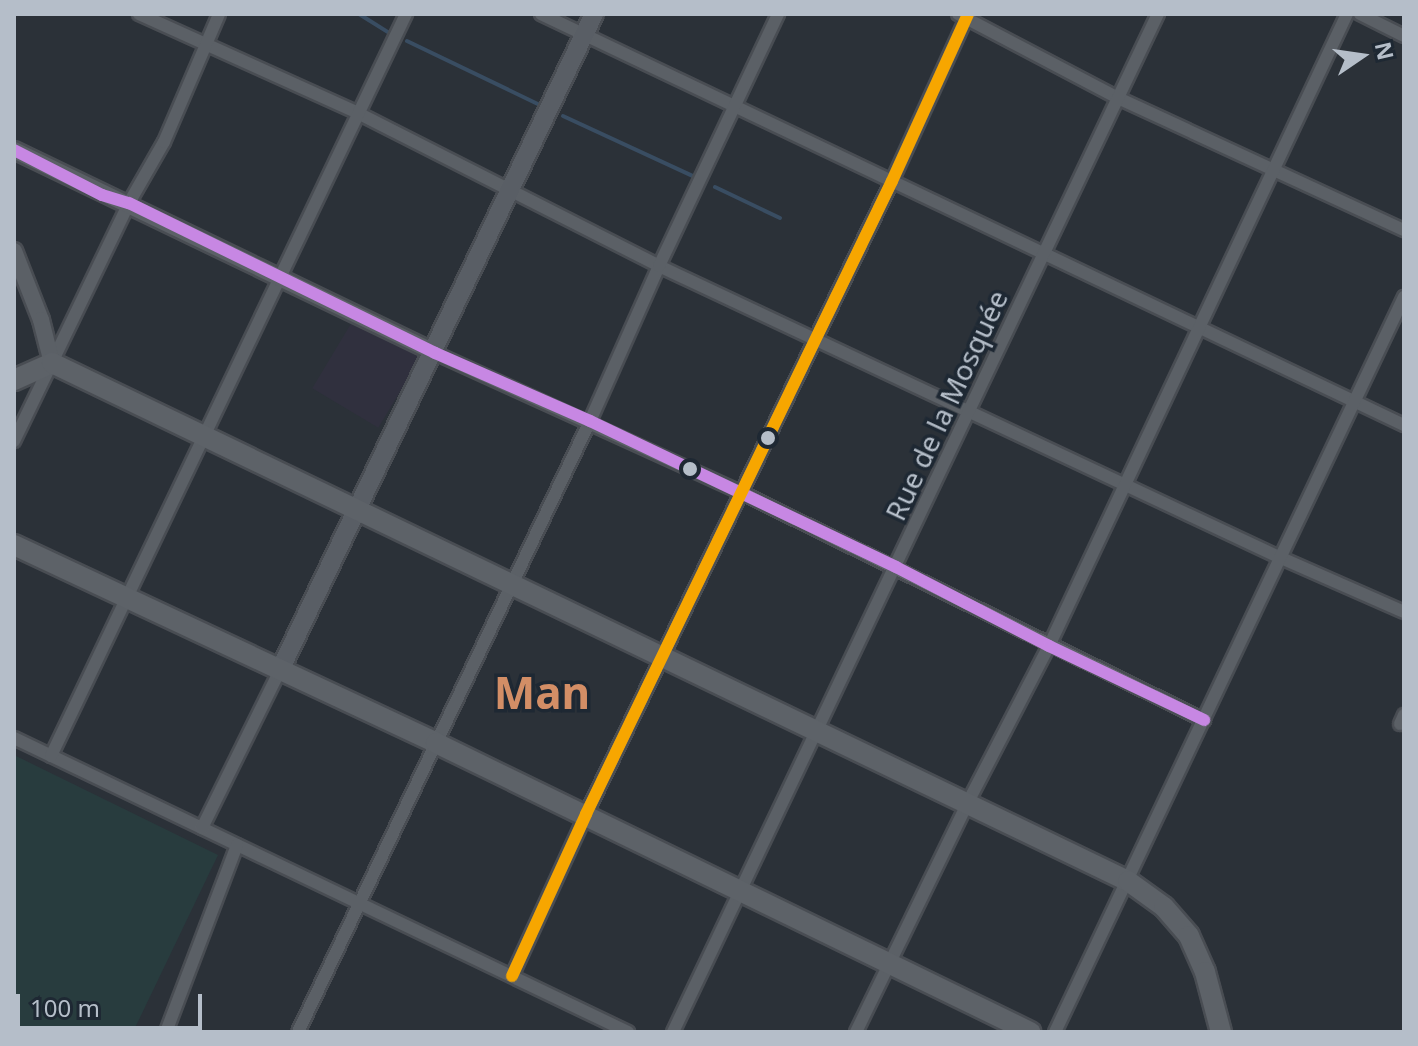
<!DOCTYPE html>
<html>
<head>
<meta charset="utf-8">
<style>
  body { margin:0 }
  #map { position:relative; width:1418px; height:1046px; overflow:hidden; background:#2b3138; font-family:"Noto Sans",sans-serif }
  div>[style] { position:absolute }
  .medical>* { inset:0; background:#30303e; transform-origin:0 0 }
  .green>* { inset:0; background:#283c3e }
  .stream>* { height:4px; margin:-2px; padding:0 2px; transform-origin:2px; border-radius:2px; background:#394d62 }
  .roads { filter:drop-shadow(2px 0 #494d53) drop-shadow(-2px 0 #494d53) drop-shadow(0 2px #494d53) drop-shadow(0 -2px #494d53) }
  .minor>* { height:12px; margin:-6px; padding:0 6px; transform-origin:6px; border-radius:6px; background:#5b6066 }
  .tertiary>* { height:16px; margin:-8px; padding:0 8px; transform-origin:8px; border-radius:8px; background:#5b6066 }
  .secondary>* { height:18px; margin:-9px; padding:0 9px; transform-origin:9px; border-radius:9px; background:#595e65 }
  .primary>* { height:20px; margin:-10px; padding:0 10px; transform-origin:10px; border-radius:10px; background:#5d6268 }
  .bus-1>* { height:12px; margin:-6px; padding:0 6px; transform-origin:6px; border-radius:6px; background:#c787e3 }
  .bus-2>* { height:12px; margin:-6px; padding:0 6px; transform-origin:6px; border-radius:6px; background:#f7a600 }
  .dots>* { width:22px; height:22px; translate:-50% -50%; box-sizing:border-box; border:4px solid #1e2833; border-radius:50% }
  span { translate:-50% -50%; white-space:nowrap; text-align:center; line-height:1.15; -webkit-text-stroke:7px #1e2833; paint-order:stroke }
  .street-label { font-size:28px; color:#b5bec9 }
  .town-label { font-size:44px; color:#d38e66; font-weight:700 }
  .frame { position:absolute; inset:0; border:16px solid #b5bec9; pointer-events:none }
  .north { position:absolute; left:1322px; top:16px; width:80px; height:80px; -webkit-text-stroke:6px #1e2833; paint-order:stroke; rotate:77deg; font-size:22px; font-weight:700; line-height:32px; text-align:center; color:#b5bec9 }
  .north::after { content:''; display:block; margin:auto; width:28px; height:36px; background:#b5bec9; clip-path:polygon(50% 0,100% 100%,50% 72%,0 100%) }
  .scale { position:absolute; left:16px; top:994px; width:186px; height:36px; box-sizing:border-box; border:4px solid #b5bec9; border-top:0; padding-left:10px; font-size:24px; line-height:28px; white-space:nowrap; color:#b5bec9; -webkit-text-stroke:6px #1e2833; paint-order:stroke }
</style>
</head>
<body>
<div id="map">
  <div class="medical">
    <i style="left:355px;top:317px;width:77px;height:83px;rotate:31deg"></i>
  </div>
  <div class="green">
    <i style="clip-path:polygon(14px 755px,218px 855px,133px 1032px,14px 1032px)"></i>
  </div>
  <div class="stream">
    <i style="left:359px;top:14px;width:36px;rotate:32deg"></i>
    <i style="left:407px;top:41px;width:148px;rotate:25.7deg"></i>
    <i style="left:563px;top:116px;width:145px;rotate:24.8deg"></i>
    <i style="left:715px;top:187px;width:72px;rotate:25.5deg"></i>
  </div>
  <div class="roads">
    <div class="minor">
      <i style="left:139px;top:14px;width:243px;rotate:24.3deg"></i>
      <i style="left:360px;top:114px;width:335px;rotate:26.9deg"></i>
      <i style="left:659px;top:266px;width:687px;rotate:25.15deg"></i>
      <i style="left:1281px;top:558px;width:134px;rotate:23.7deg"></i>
      <i style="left:541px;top:14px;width:956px;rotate:25.47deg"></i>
      <i style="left:958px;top:14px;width:181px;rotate:27.7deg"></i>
      <i style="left:1118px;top:98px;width:315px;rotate:24.8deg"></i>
      <i style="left:1360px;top:14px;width:49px;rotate:26.6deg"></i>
      <i style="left:435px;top:353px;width:337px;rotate:24.5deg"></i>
      <i style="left:742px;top:493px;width:515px;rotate:26.17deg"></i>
      <i style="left:14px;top:441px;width:264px;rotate:-64.2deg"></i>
      <i style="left:129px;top:203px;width:70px;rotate:-60.2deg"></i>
      <i style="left:164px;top:142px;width:139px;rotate:-66.7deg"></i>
      <i style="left:1400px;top:724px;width:10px;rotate:-66deg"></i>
      <i style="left:14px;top:738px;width:681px;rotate:25.59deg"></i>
      <i style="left:51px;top:756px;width:823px;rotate:-64.43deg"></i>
      <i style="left:202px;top:828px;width:176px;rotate:-63.7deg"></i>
      <i style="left:512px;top:976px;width:178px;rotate:-65.4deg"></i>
      <i style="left:586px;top:814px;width:703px;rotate:-64.2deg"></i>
      <i style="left:892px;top:181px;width:183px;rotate:-65.5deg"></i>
      <i style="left:166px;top:1032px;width:200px;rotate:-69.2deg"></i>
      <i style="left:298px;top:1032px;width:677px;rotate:-64.46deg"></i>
      <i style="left:590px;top:421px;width:170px;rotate:-66deg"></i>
      <i style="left:659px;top:266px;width:279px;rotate:-64.7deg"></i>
      <i style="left:673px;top:1032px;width:1128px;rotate:-64.53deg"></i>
      <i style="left:856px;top:1032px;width:254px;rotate:-64deg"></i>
      <i style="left:967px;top:804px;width:178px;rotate:-62.6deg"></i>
      <i style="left:1049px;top:646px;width:699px;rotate:-64.76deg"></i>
      <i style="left:1055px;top:1032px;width:814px;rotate:-64.6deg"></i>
    </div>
    <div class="tertiary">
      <i style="left:14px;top:150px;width:467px;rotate:25.7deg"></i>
      <i style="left:14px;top:251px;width:74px;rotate:68.6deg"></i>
      <i style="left:41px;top:320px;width:44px;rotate:75.7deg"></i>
    </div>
    <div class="secondary">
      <i style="left:280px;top:670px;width:727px;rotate:-64.42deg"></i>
    </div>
    <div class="primary">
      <i style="left:14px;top:380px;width:42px;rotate:-24.1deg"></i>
      <i style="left:52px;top:363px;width:1194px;rotate:25.71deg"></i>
      <i style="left:1128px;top:881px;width:44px;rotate:35.8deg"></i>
      <i style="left:1164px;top:907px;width:38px;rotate:49deg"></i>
      <i style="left:1189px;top:936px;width:39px;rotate:66deg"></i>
      <i style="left:1205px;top:972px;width:62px;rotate:75.1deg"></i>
      <i style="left:14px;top:545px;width:466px;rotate:25.1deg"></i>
      <i style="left:436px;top:743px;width:661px;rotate:25.94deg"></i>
    </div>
  </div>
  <div class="bus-1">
    <i style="left:14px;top:150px;width:99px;rotate:27.1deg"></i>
    <i style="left:102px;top:195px;width:28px;rotate:17deg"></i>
    <i style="left:129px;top:203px;width:341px;rotate:26.1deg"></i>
    <i style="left:435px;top:353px;width:169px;rotate:23.7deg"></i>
    <i style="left:590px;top:421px;width:339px;rotate:25.5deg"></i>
    <i style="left:896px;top:567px;width:172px;rotate:27.3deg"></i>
    <i style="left:1049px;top:646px;width:172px;rotate:25.5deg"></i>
  </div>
  <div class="bus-2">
    <i style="left:512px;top:976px;width:178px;rotate:-65.4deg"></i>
    <i style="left:586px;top:814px;width:703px;rotate:-64.2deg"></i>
    <i style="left:892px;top:181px;width:183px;rotate:-65.5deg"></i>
  </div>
  <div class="dots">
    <i style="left:768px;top:438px;background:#b5bec9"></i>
    <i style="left:690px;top:469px;background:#b5bec9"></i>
  </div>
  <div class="street-label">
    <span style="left:946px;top:405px;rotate:-65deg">Rue de la Mosquée</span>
  </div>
  <div class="town-label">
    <span style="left:542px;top:692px">Man</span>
  </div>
  <div class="frame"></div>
  <div class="north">N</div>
  <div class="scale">100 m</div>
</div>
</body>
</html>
